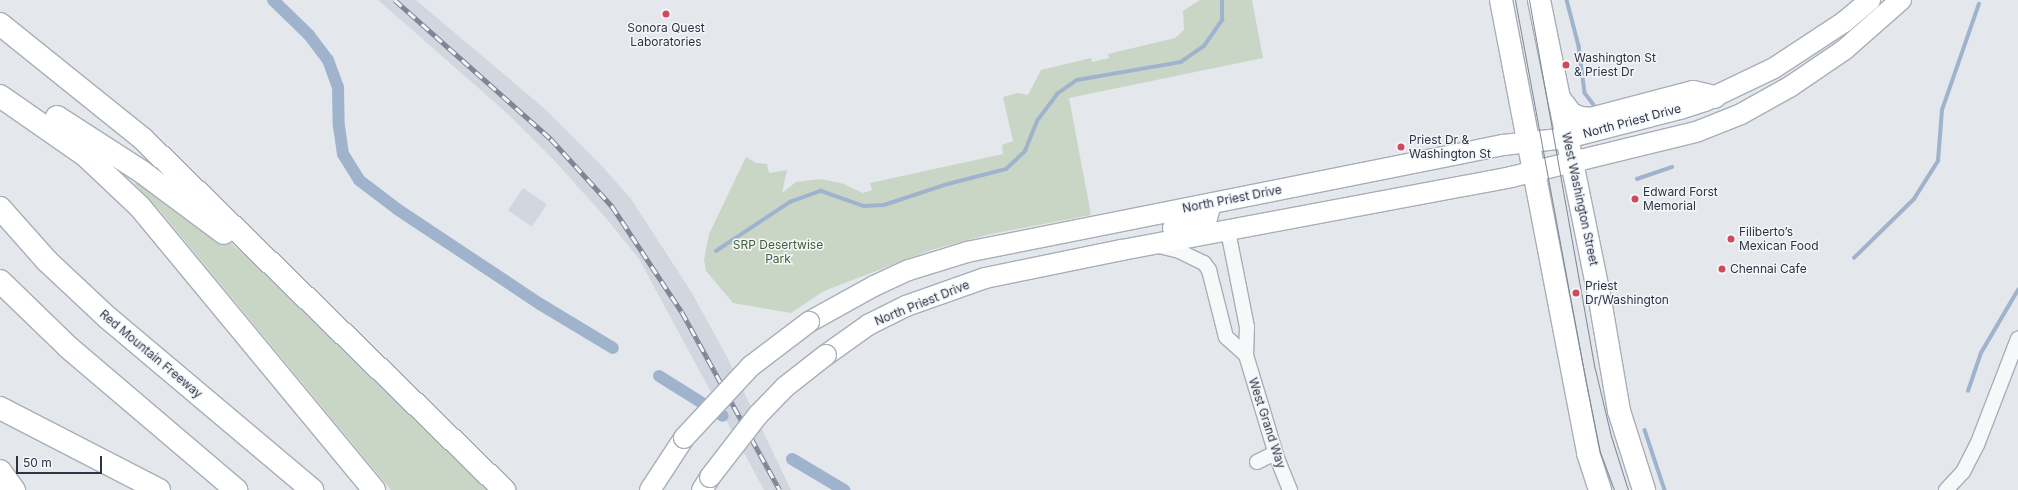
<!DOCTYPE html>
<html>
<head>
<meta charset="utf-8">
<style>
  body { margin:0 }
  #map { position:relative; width:2018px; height:490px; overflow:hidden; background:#e4e7ec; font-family:Inter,sans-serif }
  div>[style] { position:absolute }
  .built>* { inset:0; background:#d2d6de; transform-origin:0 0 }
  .green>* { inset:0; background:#c9d6c5 }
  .stream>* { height:3.5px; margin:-1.75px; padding:0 1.75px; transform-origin:1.75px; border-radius:1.75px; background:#9fb4cc }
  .canal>* { height:12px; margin:-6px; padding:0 6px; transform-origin:6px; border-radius:6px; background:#9fb4cc }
  .roads { filter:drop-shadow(1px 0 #a9aeb7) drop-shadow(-1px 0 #a9aeb7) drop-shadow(0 1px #a9aeb7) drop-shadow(0 -1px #a9aeb7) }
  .minor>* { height:14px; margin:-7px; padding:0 7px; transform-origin:7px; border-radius:7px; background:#f7f8fa }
  .secondary>* { height:20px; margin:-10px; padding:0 10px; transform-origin:10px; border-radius:10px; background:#fff }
  .primary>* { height:22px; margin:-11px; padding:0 11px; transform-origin:11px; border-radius:11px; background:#fff }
  .motorway>* { height:22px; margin:-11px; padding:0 11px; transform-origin:11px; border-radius:11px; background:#fff }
  .tram>* { height:1px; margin:-0.5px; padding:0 0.5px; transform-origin:0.5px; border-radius:0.5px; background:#7d8696 }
  .rail>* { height:4.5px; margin-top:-2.25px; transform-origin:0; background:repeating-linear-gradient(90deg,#f4f6f9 0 9px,#7d8696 0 18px); box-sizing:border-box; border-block:1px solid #7d8696 }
  .bridges { filter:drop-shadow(1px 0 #a9aeb7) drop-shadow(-1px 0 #a9aeb7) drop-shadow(0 1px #a9aeb7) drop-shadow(0 -1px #a9aeb7) }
  .secondary-bridge>* { height:20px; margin:-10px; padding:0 10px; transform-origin:10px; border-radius:10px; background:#fff }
  .dots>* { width:11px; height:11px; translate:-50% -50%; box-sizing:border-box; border:2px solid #f4f6f9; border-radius:50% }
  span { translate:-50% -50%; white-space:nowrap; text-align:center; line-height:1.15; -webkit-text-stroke:3px #f4f6f9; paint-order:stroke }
  .poi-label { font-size:12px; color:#2b3445 }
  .left { translate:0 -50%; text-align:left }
  .street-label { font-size:12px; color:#2b3445 }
  .park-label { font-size:12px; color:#3f6138 }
  .scale { position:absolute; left:16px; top:456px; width:86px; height:18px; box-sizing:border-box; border:2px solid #2b3445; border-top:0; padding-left:5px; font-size:12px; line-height:14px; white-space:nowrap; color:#2b3445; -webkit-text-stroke:3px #f4f6f9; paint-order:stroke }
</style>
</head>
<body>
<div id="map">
  <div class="built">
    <i style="clip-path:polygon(378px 0,416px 0,545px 109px,601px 165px,631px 199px,692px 293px,727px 357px,791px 490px,764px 490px,639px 259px,606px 218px,551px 157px,508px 114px)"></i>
    <i style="left:523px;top:188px;width:29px;height:27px;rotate:34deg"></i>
  </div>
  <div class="green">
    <i style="clip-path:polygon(1200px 0,1252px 0,1263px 58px,1069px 98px,1091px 215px,991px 234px,931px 250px,824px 291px,791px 313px,733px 303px,706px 271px,704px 260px,709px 234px,746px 157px,756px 163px,767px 164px,769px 173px,787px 170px,782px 193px,796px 182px,821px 179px,844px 184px,863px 193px,872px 190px,870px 183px,1003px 154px,1002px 145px,1013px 141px,1003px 97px,1018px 93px,1028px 95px,1041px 70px,1091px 58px,1092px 62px,1109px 58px,1108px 54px,1175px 38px,1184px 30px,1183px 11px)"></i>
    <i style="clip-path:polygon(139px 177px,216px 230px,290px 295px,493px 490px,391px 490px,161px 212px,135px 184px)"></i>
  </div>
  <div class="stream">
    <i style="left:1567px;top:0;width:48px;rotate:75.4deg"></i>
    <i style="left:1579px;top:46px;width:47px;rotate:82.7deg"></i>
    <i style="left:1585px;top:93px;width:20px;rotate:53deg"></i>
    <i style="left:1637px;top:179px;width:37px;rotate:-19deg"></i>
    <i style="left:716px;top:251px;width:89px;rotate:-33.5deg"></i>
    <i style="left:790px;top:202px;width:33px;rotate:-20deg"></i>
    <i style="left:821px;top:191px;width:46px;rotate:19.2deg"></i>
    <i style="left:864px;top:206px;width:20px;rotate:-3deg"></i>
    <i style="left:884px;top:205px;width:67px;rotate:-18.2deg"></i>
    <i style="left:948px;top:184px;width:60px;rotate:-14.5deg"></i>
    <i style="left:1006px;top:169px;width:26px;rotate:-43deg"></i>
    <i style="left:1025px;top:151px;width:32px;rotate:-68deg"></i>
    <i style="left:1037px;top:121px;width:34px;rotate:-53deg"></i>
    <i style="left:1057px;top:94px;width:24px;rotate:-35deg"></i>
    <i style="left:1077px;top:80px;width:106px;rotate:-9.8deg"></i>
    <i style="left:1181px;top:62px;width:28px;rotate:-35deg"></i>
    <i style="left:1204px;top:46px;width:32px;rotate:-55deg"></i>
    <i style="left:1222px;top:20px;width:20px;rotate:-90deg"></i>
    <i style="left:1854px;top:258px;width:84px;rotate:-44.5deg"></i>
    <i style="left:1914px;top:199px;width:45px;rotate:-57.7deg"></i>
    <i style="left:1938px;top:161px;width:51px;rotate:-85.5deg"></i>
    <i style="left:1942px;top:110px;width:112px;rotate:-70.8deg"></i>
    <i style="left:1968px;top:391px;width:40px;rotate:-71.1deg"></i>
    <i style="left:1981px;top:353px;width:73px;rotate:-59.6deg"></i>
    <i style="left:1645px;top:430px;width:63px;rotate:71.6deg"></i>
  </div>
  <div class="canal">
    <i style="left:273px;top:0;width:50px;rotate:44.2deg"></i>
    <i style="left:309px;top:35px;width:31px;rotate:53deg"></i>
    <i style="left:328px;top:60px;width:29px;rotate:70deg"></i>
    <i style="left:338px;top:87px;width:39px;rotate:89deg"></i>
    <i style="left:339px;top:126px;width:28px;rotate:82deg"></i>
    <i style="left:343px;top:154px;width:31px;rotate:58deg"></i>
    <i style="left:359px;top:180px;width:48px;rotate:37.3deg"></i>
    <i style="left:397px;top:209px;width:172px;rotate:33.6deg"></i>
    <i style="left:540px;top:304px;width:85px;rotate:31.1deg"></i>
    <i style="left:659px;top:376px;width:75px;rotate:32deg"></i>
    <i style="left:792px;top:459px;width:61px;rotate:30.8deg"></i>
  </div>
  <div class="roads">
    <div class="minor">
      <i style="left:1228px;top:231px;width:98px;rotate:78.8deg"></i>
      <i style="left:1247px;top:327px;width:28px;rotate:92deg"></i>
      <i style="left:1246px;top:355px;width:108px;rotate:73.2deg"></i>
      <i style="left:1277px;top:458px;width:35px;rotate:68deg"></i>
      <i style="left:1159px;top:246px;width:21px;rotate:14deg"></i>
      <i style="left:1179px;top:251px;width:28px;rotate:26deg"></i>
      <i style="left:1204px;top:263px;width:9px;rotate:54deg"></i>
      <i style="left:1209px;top:270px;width:69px;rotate:75.8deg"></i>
      <i style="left:1226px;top:337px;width:27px;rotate:42deg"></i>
      <i style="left:1257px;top:462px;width:20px;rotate:-27deg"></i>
      <i style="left:1946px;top:490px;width:25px;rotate:-47deg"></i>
      <i style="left:1963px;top:472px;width:30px;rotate:-63deg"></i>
      <i style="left:1977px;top:445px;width:114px;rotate:-68.9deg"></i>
    </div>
    <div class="secondary">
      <i style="left:1173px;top:228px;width:25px;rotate:-12deg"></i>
      <i style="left:1197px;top:223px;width:11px;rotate:-27deg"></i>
      <i style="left:1207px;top:218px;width:15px;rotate:-74deg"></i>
      <i style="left:809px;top:322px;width:74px;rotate:-29deg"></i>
      <i style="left:874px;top:286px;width:38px;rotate:-25deg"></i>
      <i style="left:909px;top:270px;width:61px;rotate:-17.2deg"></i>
      <i style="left:967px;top:252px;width:547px;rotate:-11.29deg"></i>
      <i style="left:1503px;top:145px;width:64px;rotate:-6.2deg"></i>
      <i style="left:1567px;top:138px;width:117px;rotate:-14.4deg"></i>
      <i style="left:1680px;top:109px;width:26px;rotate:-18deg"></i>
      <i style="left:1705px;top:101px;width:76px;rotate:-25.6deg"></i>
      <i style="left:1774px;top:68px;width:84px;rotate:-33.3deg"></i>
      <i style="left:1844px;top:22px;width:34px;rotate:-40deg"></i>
      <i style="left:826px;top:355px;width:52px;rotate:-35.5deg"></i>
      <i style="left:868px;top:325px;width:42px;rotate:-26.6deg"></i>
      <i style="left:906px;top:306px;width:84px;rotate:-19.5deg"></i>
      <i style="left:985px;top:278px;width:140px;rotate:-11.6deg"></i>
      <i style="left:1122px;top:250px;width:396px;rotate:-10.6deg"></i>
      <i style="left:1511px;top:177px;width:190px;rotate:-13.7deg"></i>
      <i style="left:1696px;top:132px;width:48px;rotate:-21.8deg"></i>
      <i style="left:1741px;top:114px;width:57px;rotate:-29.2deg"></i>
      <i style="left:1791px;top:86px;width:64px;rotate:-34.2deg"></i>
      <i style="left:1844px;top:50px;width:76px;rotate:-41.3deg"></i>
      <i style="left:650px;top:490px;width:62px;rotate:-56.8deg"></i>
      <i style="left:702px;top:490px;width:15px;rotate:-58deg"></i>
    </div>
    <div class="primary">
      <i style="left:1501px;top:0;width:461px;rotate:79.1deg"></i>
      <i style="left:1588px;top:453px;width:39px;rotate:72deg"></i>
      <i style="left:1539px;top:0;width:300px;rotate:78.5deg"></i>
      <i style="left:1599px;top:294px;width:119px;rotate:80.3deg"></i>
      <i style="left:1619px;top:411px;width:83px;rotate:72.4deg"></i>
      <i style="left:1559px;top:98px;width:20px;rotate:53deg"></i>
      <i style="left:1571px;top:114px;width:11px;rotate:22deg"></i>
      <i style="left:1581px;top:118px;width:10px;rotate:6deg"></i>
      <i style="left:1591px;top:119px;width:106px;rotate:-14.8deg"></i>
      <i style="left:1693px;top:92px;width:22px;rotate:13deg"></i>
    </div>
    <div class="motorway">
      <i style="left:0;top:24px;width:184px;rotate:38.8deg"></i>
      <i style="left:143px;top:139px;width:504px;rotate:44.2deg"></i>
      <i style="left:0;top:96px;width:105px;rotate:34.9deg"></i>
      <i style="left:86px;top:156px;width:74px;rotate:43.4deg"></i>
      <i style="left:140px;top:207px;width:367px;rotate:50.4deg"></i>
      <i style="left:57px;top:117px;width:101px;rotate:32.9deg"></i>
      <i style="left:142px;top:172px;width:102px;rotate:36.6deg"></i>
      <i style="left:0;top:208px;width:71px;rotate:48.4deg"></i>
      <i style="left:47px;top:261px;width:83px;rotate:43.1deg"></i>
      <i style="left:108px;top:318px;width:267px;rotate:40.1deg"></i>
      <i style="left:0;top:281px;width:95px;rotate:44.1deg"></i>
      <i style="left:68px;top:347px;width:221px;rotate:40.4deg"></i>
      <i style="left:0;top:408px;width:179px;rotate:27.3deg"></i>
      <i style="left:0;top:471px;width:24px;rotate:54deg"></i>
    </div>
  </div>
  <div class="tram">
    <i style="left:1515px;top:0;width:379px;rotate:79.5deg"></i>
    <i style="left:1584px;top:373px;width:81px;rotate:78.6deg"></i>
    <i style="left:1600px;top:452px;width:40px;rotate:69.8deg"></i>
    <i style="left:1529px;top:0;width:375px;rotate:79.9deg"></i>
    <i style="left:1595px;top:369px;width:69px;rotate:76.6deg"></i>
    <i style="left:1611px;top:436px;width:57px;rotate:72.5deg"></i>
  </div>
  <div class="rail">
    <i style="left:395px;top:0;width:209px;rotate:41.7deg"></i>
    <i style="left:551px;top:139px;width:91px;rotate:47.7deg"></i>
    <i style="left:612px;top:206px;width:127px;rotate:56.6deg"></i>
    <i style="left:682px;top:312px;width:203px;rotate:61.2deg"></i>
  </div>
  <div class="bridges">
    <div class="secondary-bridge">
      <i style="left:684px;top:438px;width:98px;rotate:-47.1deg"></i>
      <i style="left:751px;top:366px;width:73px;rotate:-37.2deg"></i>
      <i style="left:710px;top:477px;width:78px;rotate:-52.3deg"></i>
      <i style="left:758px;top:415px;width:39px;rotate:-46deg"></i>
      <i style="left:785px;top:387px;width:52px;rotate:-38deg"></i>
    </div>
  </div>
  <div class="dots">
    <i style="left:666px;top:14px;background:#d1495b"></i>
    <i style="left:1566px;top:65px;background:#d1495b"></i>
    <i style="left:1401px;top:147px;background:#d1495b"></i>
    <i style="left:1635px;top:199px;background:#d1495b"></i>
    <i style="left:1731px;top:239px;background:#d1495b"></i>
    <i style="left:1722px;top:269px;background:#d1495b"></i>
    <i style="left:1576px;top:293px;background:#d1495b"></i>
  </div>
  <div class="poi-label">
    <span style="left:666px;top:35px">Sonora Quest<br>Laboratories</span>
    <span class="left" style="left:1574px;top:65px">Washington St<br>&amp; Priest Dr</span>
    <span class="left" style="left:1409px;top:147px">Priest Dr &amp;<br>Washington St</span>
    <span class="left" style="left:1643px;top:199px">Edward Forst<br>Memorial</span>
    <span class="left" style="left:1739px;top:239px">Filiberto’s<br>Mexican Food</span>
    <span class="left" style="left:1730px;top:269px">Chennai Cafe</span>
    <span class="left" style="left:1585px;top:293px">Priest<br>Dr/Washington</span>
  </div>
  <div class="street-label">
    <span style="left:1632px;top:121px;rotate:-15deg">North Priest Drive</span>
    <span style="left:1232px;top:199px;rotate:-11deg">North Priest Drive</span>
    <span style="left:1580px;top:199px;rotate:78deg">West Washington Street</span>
    <span style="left:922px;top:303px;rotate:-22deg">North Priest Drive</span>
    <span style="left:151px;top:354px;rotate:40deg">Red Mountain Freeway</span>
    <span style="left:1267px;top:423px;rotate:72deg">West Grand Way</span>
  </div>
  <div class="park-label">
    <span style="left:778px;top:252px">SRP Desertwise<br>Park</span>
  </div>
  <div class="scale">50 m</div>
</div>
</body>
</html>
